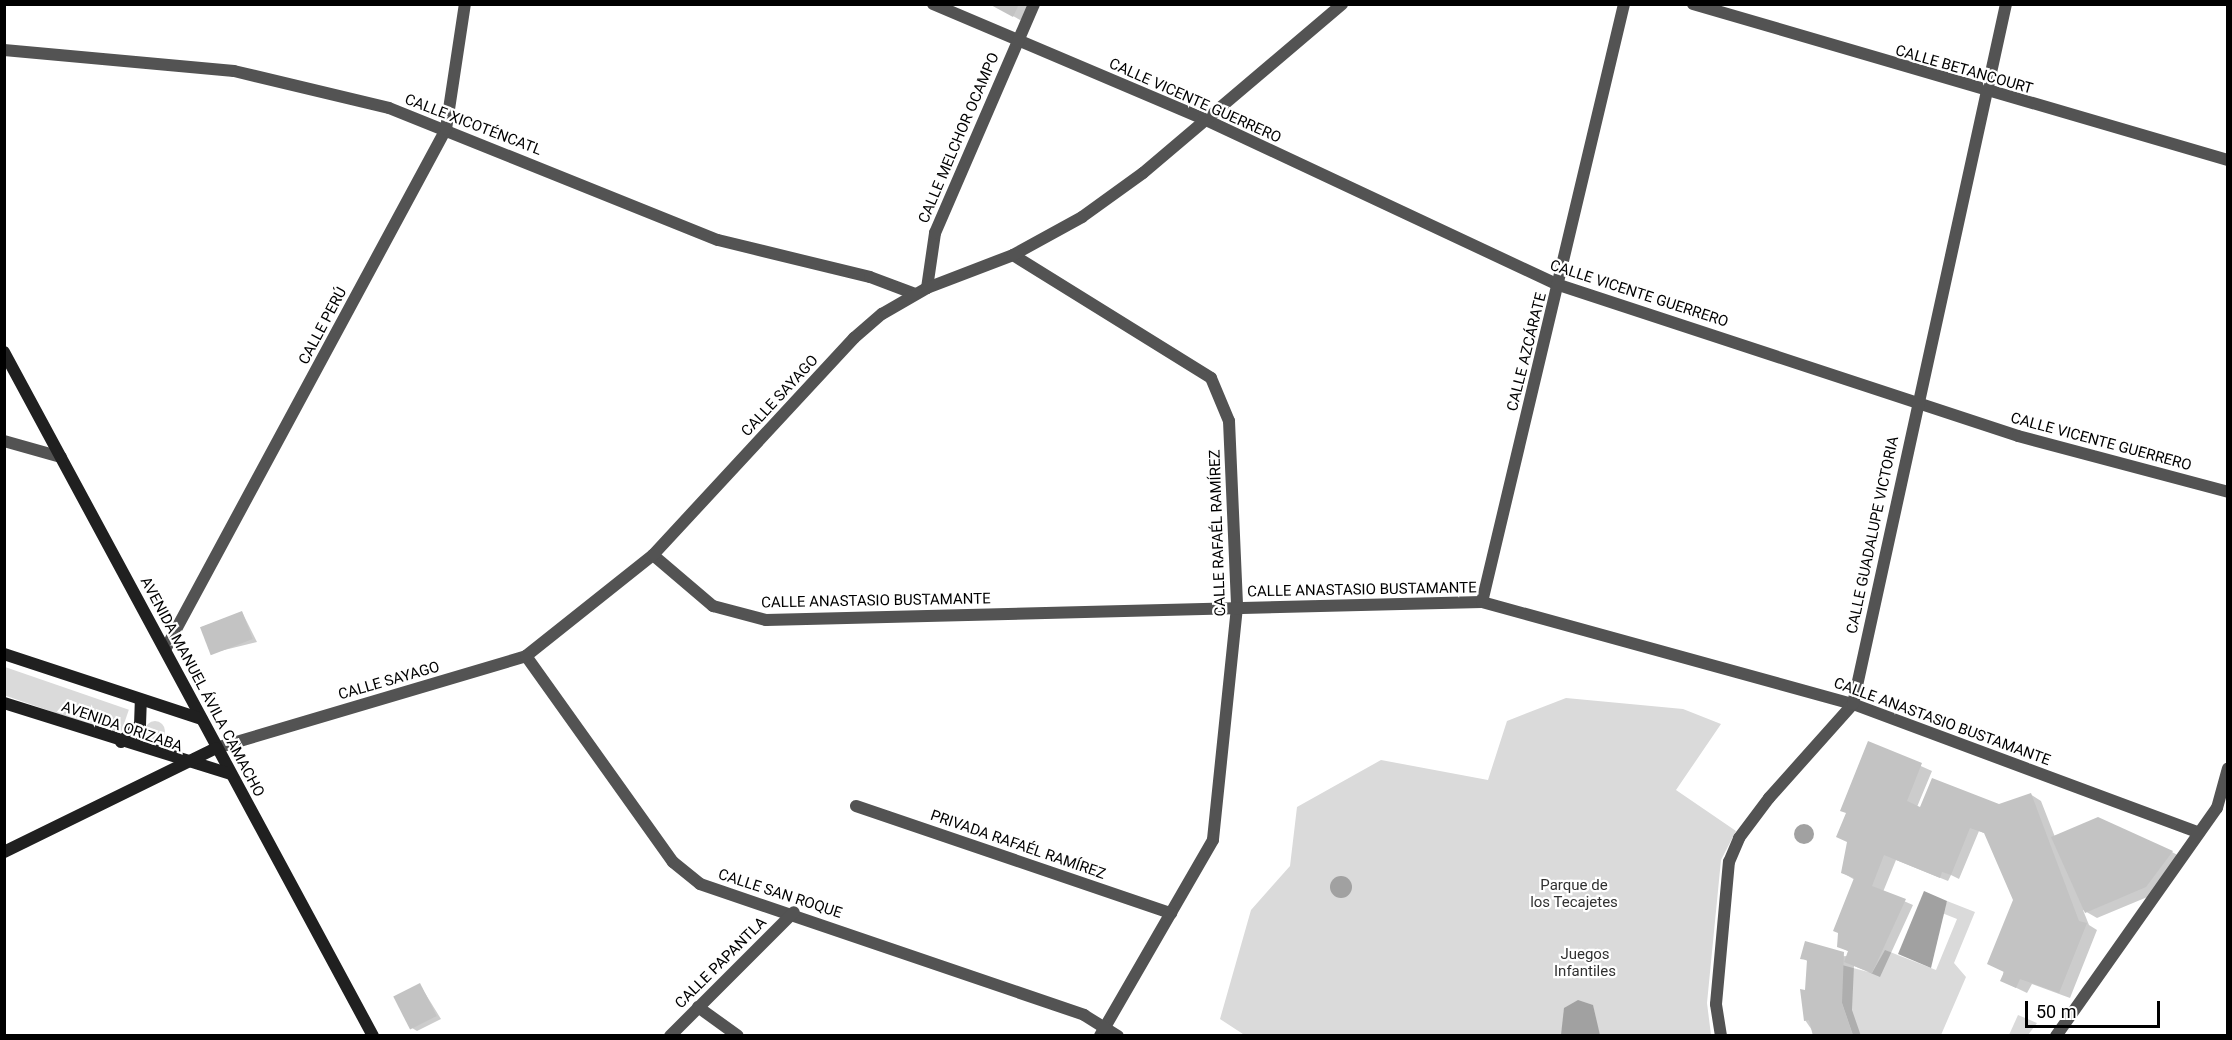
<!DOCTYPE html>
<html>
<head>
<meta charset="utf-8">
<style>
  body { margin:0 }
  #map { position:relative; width:2232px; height:1040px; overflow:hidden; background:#fff; font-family:Roboto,sans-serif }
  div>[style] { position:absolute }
  .green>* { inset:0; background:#dadada; transform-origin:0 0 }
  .round { border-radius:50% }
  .water>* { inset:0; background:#a1a1a1 }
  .shadow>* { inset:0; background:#0003 }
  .building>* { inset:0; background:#c3c3c3; transform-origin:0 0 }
  .street>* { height:12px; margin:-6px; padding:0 6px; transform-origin:6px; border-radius:6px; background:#535353 }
  .secondary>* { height:12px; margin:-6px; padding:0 6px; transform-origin:6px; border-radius:6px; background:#202020 }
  span { translate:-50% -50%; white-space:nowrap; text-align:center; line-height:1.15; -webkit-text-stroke:4.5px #fff; paint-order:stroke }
  .street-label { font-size:15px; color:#000 }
  .park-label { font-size:15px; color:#313131 }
  .frame { position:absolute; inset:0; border:6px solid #000; pointer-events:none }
  .scale { position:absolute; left:2025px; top:1001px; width:135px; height:27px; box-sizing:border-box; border:3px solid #000; border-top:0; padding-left:8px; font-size:18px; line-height:21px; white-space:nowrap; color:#000; -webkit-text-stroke:4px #fff; paint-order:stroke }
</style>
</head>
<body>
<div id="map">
  <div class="green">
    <i style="left:5px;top:667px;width:131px;height:27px;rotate:19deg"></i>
    <i style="clip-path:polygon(1566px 698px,1683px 709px,1721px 724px,1676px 790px,1736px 831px,1721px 860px,1707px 1003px,1711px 1035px,1246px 1036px,1220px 1019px,1251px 910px,1290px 866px,1297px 807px,1381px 760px,1488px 780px,1507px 721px)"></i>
    <i class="round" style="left:145px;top:721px;width:20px;height:20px"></i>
    <i style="clip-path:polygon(1947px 901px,1975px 912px,1954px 963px,1966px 977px,1941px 1035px,1853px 1035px,1842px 1003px,1842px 965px,1872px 973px,1885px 950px,1936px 970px,1957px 919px,1942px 913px)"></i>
    <i style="clip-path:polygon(2018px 1015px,2037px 1023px,2028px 1035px,2009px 1035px)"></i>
  </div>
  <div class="water">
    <i class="round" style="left:1794px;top:824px;width:20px;height:20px"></i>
    <i class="round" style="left:1330px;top:876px;width:22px;height:22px"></i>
    <i style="clip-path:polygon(1924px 891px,1947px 901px,1931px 968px,1898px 954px)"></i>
    <i style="clip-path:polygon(1578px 1000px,1593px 1005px,1600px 1035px,1561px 1035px,1564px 1008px)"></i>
  </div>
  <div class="shadow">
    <i style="clip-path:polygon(991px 4px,1029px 4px,1022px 21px)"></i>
    <i style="clip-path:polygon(242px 612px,257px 642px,212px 653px,202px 627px)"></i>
    <i style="clip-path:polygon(1869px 743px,1932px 771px,1917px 807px,1999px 806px,2030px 794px,2041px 801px,2055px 837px,2172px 852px,2183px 858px,2157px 893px,2097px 918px,2083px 910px,2089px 925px,2097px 930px,2070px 998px,2032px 984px,2027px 993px,2002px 981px,2015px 900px,1987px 834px,1979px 831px,1959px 879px,1951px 875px,1948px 881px,1896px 860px,1883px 892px,1913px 905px,1880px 977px,1854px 966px,1852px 1010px,1861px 1036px,1816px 1036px,1805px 1020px,1809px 962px,1802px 958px,1848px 956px,1850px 952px,1838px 946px,1855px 880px,1843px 873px)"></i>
    <i style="clip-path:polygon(420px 985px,441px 1019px,417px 1031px,412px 1028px)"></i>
  </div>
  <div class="building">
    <i style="clip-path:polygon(989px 4px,1019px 4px,1013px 17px)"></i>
    <i style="left:242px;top:611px;width:30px;height:45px;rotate:69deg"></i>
    <i style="clip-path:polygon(1868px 741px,1922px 763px,1907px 801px,1920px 807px,1932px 778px,1999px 804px,2031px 793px,2079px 921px,2087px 923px,2059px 993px,2020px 979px,2016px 988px,2000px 981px,2004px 972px,1987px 964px,2013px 900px,1984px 833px,1970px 828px,1951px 875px,1942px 872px,1940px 878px,1884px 855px,1872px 886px,1906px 899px,1872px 973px,1844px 962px,1848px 951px,1837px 947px,1838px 933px,1833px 931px,1854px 878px,1841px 873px,1847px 842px,1836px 837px,1846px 813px,1840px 811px)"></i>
    <i style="clip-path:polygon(2098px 817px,2173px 851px,2146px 887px,2085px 913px,2051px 837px)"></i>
    <i style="clip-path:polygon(1805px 941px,1844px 952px,1842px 1003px,1853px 1036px,1813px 1036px,1809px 1020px,1804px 1021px,1800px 989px,1805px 990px,1807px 960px,1800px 959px)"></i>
    <i style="left:420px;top:983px;width:37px;height:30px;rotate:63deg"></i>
  </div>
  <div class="street">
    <i style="left:933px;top:4px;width:294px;rotate:23deg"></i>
    <i style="left:1204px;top:119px;width:392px;rotate:25.1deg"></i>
    <i style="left:1559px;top:285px;width:483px;rotate:18.2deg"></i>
    <i style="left:2018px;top:436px;width:217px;rotate:14.9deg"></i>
    <i style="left:1693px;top:4px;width:557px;rotate:16.26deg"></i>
    <i style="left:4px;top:50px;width:231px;rotate:5.2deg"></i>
    <i style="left:234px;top:71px;width:159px;rotate:13.4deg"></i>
    <i style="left:389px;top:108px;width:354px;rotate:21.9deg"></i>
    <i style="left:718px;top:240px;width:156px;rotate:13.7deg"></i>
    <i style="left:870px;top:277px;width:48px;rotate:20.7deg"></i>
    <i style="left:1013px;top:255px;width:233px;rotate:31.8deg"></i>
    <i style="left:1211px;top:378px;width:47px;rotate:67.3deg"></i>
    <i style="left:1229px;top:421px;width:186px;rotate:87.5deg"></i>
    <i style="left:1237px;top:607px;width:234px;rotate:95.9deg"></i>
    <i style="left:1213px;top:840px;width:226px;rotate:120deg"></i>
    <i style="left:927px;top:288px;width:56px;rotate:-81.7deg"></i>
    <i style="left:935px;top:233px;width:249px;rotate:-66.6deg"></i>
    <i style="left:4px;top:441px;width:59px;rotate:15.7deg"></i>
    <i style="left:653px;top:555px;width:79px;rotate:40.4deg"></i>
    <i style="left:713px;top:606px;width:55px;rotate:14.8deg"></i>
    <i style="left:766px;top:620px;width:716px;rotate:-1.44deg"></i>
    <i style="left:1482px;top:602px;width:385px;rotate:15.4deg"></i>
    <i style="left:1853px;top:704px;width:369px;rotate:20.4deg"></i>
    <i style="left:1482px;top:602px;width:615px;rotate:-76.64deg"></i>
    <i style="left:166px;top:648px;width:590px;rotate:-61.65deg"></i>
    <i style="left:446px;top:129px;width:126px;rotate:-81.4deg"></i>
    <i style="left:526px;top:656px;width:253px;rotate:54.5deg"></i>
    <i style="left:673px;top:862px;width:35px;rotate:39deg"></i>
    <i style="left:700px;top:884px;width:406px;rotate:18.8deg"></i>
    <i style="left:1084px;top:1015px;width:40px;rotate:32deg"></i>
    <i style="left:216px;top:748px;width:323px;rotate:-16.5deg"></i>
    <i style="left:526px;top:656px;width:162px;rotate:-38.5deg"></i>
    <i style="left:653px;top:555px;width:296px;rotate:-47.2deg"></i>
    <i style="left:854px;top:338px;width:37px;rotate:-41deg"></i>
    <i style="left:882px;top:314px;width:52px;rotate:-30deg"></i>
    <i style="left:927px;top:288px;width:92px;rotate:-21deg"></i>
    <i style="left:1013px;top:255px;width:79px;rotate:-28.8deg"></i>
    <i style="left:1082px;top:217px;width:75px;rotate:-35.8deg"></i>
    <i style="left:1143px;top:173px;width:261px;rotate:-40.3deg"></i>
    <i style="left:856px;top:806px;width:333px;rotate:18.8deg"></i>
    <i style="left:698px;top:1007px;width:49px;rotate:35.9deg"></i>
    <i style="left:670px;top:1036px;width:175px;rotate:-45deg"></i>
    <i style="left:1721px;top:1036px;width:32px;rotate:-99deg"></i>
    <i style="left:1716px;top:1004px;width:143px;rotate:-84.8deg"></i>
    <i style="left:1729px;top:862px;width:26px;rotate:-67deg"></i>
    <i style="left:1739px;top:838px;width:50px;rotate:-53.1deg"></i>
    <i style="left:1769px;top:798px;width:126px;rotate:-48.2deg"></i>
    <i style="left:1853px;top:704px;width:717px;rotate:-77.67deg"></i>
    <i style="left:2056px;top:1036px;width:279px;rotate:-54.8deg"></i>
    <i style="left:2217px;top:808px;width:41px;rotate:-74.6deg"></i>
  </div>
  <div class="secondary">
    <i style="left:4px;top:352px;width:777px;rotate:61.65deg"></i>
    <i style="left:4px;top:654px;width:208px;rotate:18.2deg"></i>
    <i style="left:4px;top:703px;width:237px;rotate:17.4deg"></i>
    <i style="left:121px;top:742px;width:25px;rotate:-42deg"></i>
    <i style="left:140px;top:725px;width:25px;rotate:-88deg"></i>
    <i style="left:4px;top:852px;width:236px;rotate:-26.1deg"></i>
  </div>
  <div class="street-label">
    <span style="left:1964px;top:70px;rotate:16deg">CALLE BETANCOURT</span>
    <span style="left:1195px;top:101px;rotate:24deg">CALLE VICENTE GUERRERO</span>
    <span style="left:473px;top:125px;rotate:21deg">CALLE XICOTÉNCATL</span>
    <span style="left:959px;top:138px;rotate:-67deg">CALLE MELCHOR OCAMPO</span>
    <span style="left:1639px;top:294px;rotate:18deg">CALLE VICENTE GUERRERO</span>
    <span style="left:323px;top:326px;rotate:-62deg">CALLE PERÚ</span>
    <span style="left:1527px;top:352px;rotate:-76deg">CALLE AZCÁRATE</span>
    <span style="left:780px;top:396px;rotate:-47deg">CALLE SAYAGO</span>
    <span style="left:2101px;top:442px;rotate:15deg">CALLE VICENTE GUERRERO</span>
    <span style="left:1218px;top:533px;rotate:-92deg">CALLE RAFAÉL RAMÍREZ</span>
    <span style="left:1873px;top:535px;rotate:-78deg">CALLE GUADALUPE VICTORIA</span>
    <span style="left:1362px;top:590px;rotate:-1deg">CALLE ANASTASIO BUSTAMANTE</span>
    <span style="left:876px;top:601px;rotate:-1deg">CALLE ANASTASIO BUSTAMANTE</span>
    <span style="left:389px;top:681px;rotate:-16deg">CALLE SAYAGO</span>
    <span style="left:202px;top:687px;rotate:62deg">AVENIDA MANUEL ÁVILA CAMACHO</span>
    <span style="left:1942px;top:722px;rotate:20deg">CALLE ANASTASIO BUSTAMANTE</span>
    <span style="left:122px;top:727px;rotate:19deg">AVENIDA ORIZABA</span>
    <span style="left:1018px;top:845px;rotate:19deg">PRIVADA RAFAÉL RAMÍREZ</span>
    <span style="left:780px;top:894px;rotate:18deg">CALLE SAN ROQUE</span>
    <span style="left:721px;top:963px;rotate:-45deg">CALLE PAPANTLA</span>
  </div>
  <div class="park-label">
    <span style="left:1574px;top:894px">Parque de<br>los Tecajetes</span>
    <span style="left:1585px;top:963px">Juegos<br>Infantiles</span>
  </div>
  <div class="frame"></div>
  <div class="scale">50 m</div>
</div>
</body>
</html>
